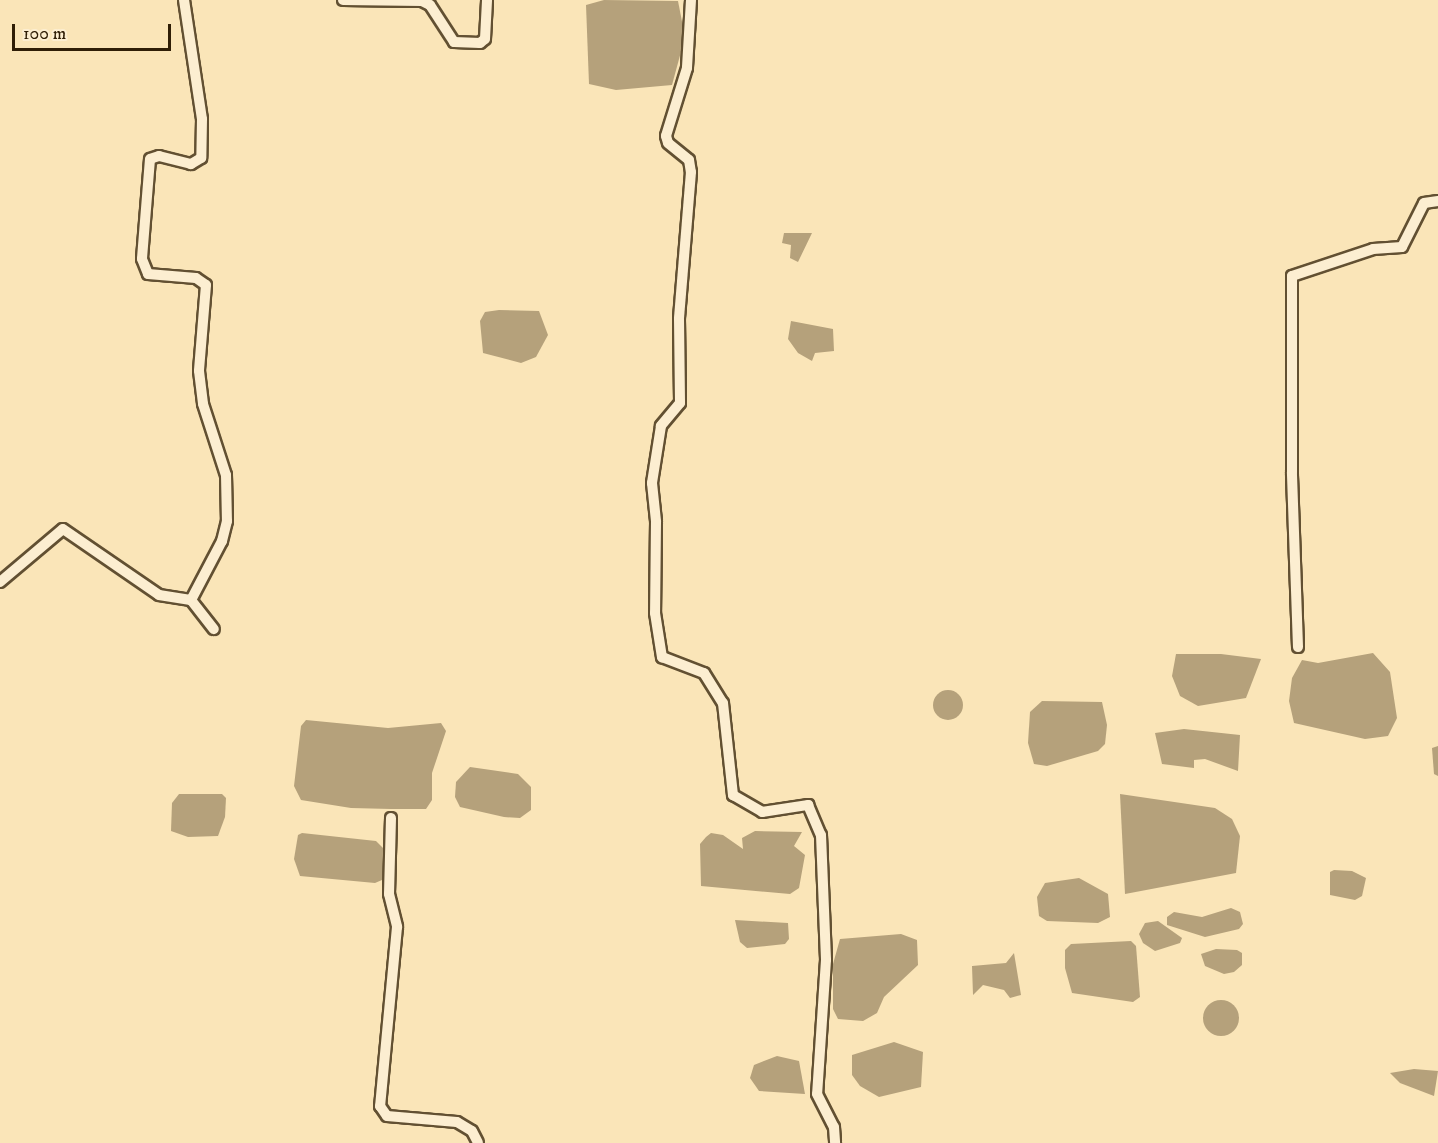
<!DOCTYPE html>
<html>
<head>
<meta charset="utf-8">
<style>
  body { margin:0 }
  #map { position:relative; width:1438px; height:1143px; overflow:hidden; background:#fae5b8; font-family:"IM FELL DW Pica",serif }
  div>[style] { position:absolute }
  .water>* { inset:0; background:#b5a17b }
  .round { border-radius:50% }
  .roads { filter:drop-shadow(2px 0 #625032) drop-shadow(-2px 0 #625032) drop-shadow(0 2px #625032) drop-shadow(0 -2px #625032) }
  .minor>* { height:10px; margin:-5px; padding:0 5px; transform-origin:5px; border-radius:5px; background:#fceed1 }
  span { translate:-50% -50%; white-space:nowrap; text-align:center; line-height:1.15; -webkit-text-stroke:4.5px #fceed1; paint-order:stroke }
  .scale { position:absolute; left:12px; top:24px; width:159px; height:27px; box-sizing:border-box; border:3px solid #2f1e06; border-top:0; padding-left:8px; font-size:18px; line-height:21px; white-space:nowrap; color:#2f1e06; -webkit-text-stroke:4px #fceed1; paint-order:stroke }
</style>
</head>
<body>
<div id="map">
  <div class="water">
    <i style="clip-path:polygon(604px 0,678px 1px,685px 37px,672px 85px,616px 90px,589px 84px,586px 5px)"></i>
    <i style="clip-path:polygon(784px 233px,812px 233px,798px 262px,790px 258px,791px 245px,782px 243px)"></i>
    <i style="clip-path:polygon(499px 310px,539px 311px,548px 335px,536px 357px,521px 363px,483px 353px,480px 321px,485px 312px)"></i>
    <i style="clip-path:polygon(791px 321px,833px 329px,834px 351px,815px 353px,812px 361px,798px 353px,788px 339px)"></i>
    <i style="clip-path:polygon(1373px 653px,1390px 672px,1397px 718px,1388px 736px,1365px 739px,1294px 723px,1289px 701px,1292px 678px,1302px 660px,1318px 663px)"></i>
    <i style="clip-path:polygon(1176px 654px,1221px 654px,1261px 659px,1246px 698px,1198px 706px,1180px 696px,1172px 676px)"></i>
    <i class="round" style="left:933px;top:690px;width:30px;height:30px"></i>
    <i style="clip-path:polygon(1042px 701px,1102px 702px,1107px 725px,1105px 744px,1098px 751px,1047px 766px,1034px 764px,1028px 743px,1030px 712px)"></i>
    <i style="clip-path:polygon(306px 720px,388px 728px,441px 723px,446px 731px,432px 773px,432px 800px,426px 809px,391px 809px,351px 808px,301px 800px,294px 786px,301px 726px)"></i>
    <i style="clip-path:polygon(1184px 729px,1240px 735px,1238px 771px,1205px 759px,1194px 760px,1194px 768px,1162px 764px,1155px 733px)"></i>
    <i style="clip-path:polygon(1438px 746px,1438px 776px,1434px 774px,1432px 748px)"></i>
    <i style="clip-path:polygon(470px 767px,518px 774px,531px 787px,531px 810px,520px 818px,504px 817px,460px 807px,455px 797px,456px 782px)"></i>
    <i style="clip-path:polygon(179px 794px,222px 794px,226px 798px,225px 817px,218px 836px,188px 837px,171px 831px,172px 803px)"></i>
    <i style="clip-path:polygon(1120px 794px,1215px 808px,1232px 819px,1240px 836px,1236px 873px,1125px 894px)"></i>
    <i style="clip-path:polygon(755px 831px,802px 832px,794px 846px,805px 855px,799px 888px,790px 894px,701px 886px,700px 844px,706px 837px,711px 833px,723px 835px,743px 849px,742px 838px)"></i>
    <i style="clip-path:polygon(302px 833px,376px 841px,386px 851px,382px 880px,375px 883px,300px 876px,294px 859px,298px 835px)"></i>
    <i style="clip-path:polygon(1334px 870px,1352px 871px,1366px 878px,1362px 896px,1355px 900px,1330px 895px,1330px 872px)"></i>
    <i style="clip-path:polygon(1079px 878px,1108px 894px,1110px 917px,1098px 923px,1047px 921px,1039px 916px,1037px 897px,1045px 883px)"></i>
    <i style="clip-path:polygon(1231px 908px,1240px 912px,1243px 924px,1239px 929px,1205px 937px,1167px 925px,1167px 917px,1174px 912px,1202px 917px)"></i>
    <i style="clip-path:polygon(735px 920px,788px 923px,789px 939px,785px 944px,747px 948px,740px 942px)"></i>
    <i style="clip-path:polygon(1158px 921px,1182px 938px,1180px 943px,1155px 951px,1143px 943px,1139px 934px,1145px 923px)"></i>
    <i style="clip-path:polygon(901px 934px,917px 940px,918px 965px,884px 997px,877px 1013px,863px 1021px,838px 1019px,833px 1009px,833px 964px,840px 939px)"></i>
    <i style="clip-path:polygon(1131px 941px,1136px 946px,1140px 997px,1133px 1002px,1072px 993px,1065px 968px,1065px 950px,1071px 944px)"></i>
    <i style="clip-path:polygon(1216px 949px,1237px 950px,1242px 953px,1242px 965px,1234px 972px,1224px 974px,1205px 966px,1201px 954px)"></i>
    <i style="clip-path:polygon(1014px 953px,1021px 995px,1010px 998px,1004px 990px,983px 985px,973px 995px,972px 966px,1006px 963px)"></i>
    <i class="round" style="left:1203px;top:1000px;width:36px;height:36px"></i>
    <i style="clip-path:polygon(894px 1042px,923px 1052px,921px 1087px,879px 1097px,860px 1086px,852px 1075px,852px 1055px)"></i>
    <i style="clip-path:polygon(777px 1056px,799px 1061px,805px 1094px,759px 1091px,750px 1078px,754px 1065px)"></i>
    <i style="clip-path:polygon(1414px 1069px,1438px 1071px,1434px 1096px,1400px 1083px,1390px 1073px)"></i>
  </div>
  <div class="roads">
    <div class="minor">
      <i style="left:184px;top:0;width:120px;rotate:81.4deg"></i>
      <i style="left:202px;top:119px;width:39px;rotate:91deg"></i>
      <i style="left:201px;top:158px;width:12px;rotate:149deg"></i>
      <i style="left:191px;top:164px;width:33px;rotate:-166deg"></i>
      <i style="left:159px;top:156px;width:9px;rotate:162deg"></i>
      <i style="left:150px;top:159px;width:100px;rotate:94.6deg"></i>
      <i style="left:142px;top:259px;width:16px;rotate:68deg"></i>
      <i style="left:148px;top:274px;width:48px;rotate:4.8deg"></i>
      <i style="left:196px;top:278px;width:12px;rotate:35deg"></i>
      <i style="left:206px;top:285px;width:86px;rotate:94.7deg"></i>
      <i style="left:199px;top:371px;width:33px;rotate:83deg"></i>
      <i style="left:203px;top:404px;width:75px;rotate:72.1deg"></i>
      <i style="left:226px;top:475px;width:46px;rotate:88.8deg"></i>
      <i style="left:227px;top:521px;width:21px;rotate:104deg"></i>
      <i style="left:222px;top:541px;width:67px;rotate:117.7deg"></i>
      <i style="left:343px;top:0;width:79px;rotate:0.7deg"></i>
      <i style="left:422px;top:1px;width:9px;rotate:27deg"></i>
      <i style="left:430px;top:5px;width:44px;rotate:57deg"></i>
      <i style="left:454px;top:42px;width:26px;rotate:2deg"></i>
      <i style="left:480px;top:43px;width:6px;rotate:-39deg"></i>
      <i style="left:485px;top:39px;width:39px;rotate:-87deg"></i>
      <i style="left:691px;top:0;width:68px;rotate:93.4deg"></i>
      <i style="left:687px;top:68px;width:71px;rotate:107.2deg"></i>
      <i style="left:666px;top:136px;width:7px;rotate:74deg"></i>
      <i style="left:668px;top:143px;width:27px;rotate:39deg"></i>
      <i style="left:689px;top:160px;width:12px;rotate:81deg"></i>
      <i style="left:691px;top:172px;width:147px;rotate:94.7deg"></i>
      <i style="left:679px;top:319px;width:84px;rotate:89.3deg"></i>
      <i style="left:680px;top:403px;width:30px;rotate:130deg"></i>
      <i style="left:661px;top:426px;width:58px;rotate:99deg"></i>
      <i style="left:652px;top:483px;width:39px;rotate:84deg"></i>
      <i style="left:656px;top:522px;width:91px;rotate:90.6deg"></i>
      <i style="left:655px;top:613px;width:45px;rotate:81deg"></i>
      <i style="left:662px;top:657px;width:45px;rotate:20.9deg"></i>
      <i style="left:704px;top:673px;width:36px;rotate:58deg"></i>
      <i style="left:723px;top:703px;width:93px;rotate:83.8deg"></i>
      <i style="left:733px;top:795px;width:34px;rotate:30deg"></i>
      <i style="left:762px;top:812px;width:47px;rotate:-8.7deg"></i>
      <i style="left:808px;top:805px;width:33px;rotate:67deg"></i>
      <i style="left:821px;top:835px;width:125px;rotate:87.7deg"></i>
      <i style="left:826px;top:960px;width:134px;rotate:93.8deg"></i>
      <i style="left:817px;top:1094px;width:37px;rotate:63deg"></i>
      <i style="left:834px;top:1127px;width:16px;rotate:86deg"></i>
      <i style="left:0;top:582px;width:82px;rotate:-40.1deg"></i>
      <i style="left:63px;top:529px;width:116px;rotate:34.5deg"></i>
      <i style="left:159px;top:595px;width:32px;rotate:9deg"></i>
      <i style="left:191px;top:600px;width:37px;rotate:52deg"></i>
      <i style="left:1298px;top:647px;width:175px;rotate:-92deg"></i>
      <i style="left:1292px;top:472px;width:196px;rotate:-90deg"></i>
      <i style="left:1292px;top:276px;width:85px;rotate:-18.4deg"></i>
      <i style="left:1373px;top:249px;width:29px;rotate:-4deg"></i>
      <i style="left:1402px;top:247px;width:49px;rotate:-63.4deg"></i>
      <i style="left:1424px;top:203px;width:14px;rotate:-8deg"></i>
      <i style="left:391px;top:818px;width:76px;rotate:91.5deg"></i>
      <i style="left:389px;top:894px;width:34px;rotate:76deg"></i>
      <i style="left:397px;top:927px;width:180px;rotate:95.4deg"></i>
      <i style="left:380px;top:1106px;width:12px;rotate:55deg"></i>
      <i style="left:387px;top:1116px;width:70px;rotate:4.9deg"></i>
      <i style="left:457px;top:1122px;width:17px;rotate:31deg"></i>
      <i style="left:472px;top:1131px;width:13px;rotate:63deg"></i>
    </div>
  </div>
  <div class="scale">100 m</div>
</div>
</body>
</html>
